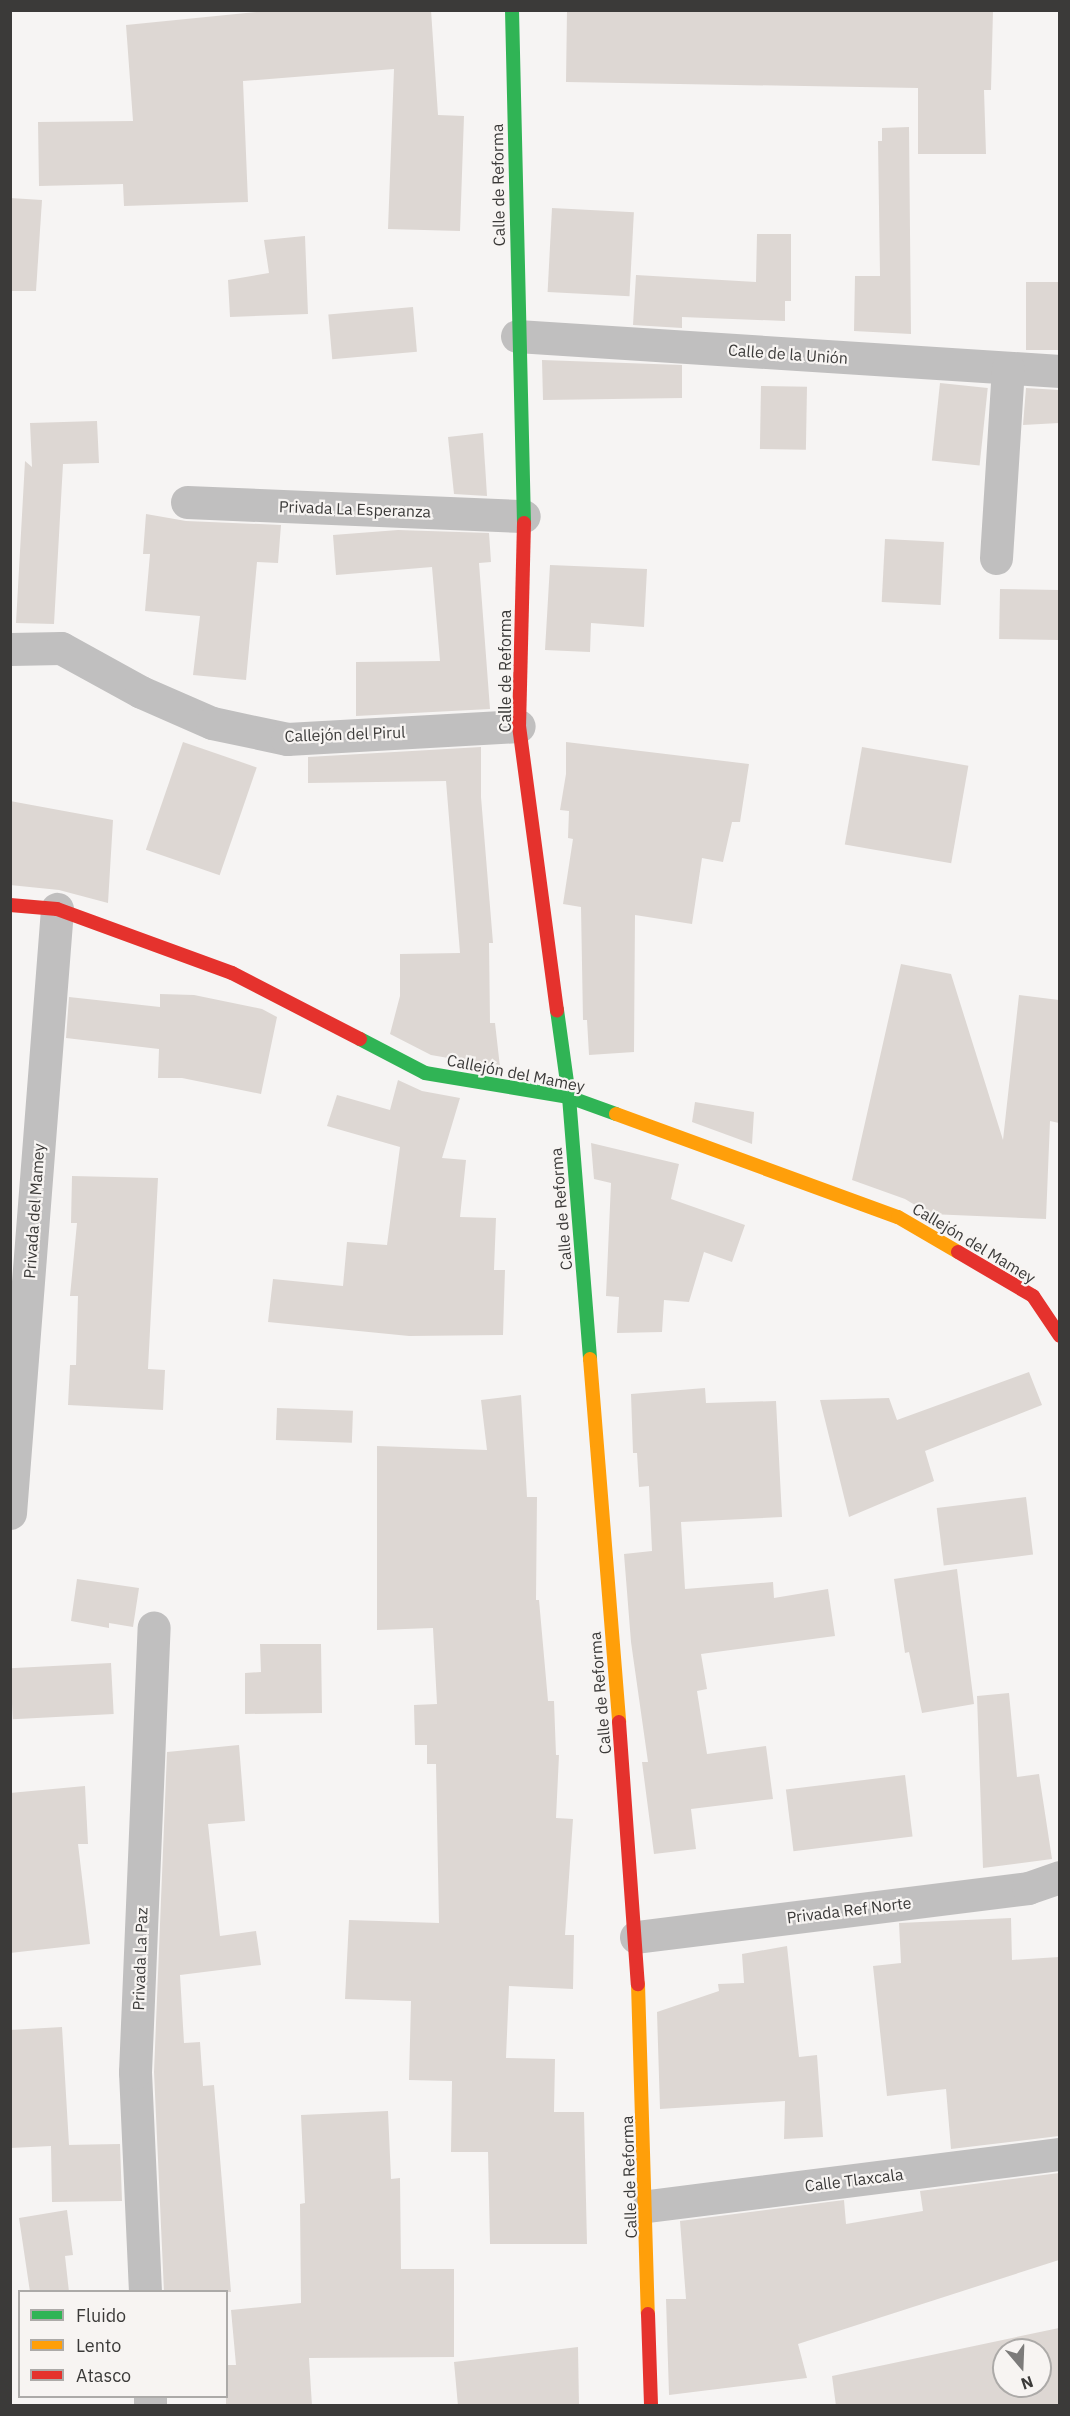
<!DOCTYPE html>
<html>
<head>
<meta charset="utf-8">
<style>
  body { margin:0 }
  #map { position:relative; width:1070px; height:2416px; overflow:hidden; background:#f6f4f3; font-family:"IBM Plex Sans",sans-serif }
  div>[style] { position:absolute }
  .building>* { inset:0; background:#ddd7d3; transform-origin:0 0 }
  .street>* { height:33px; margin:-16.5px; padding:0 16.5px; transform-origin:16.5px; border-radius:16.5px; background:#c0bfbf }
  .fast>* { height:14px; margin:-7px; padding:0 7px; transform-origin:7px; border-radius:7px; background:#30b455 }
  .slow>* { height:14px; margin:-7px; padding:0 7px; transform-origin:7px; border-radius:7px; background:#ff9f0a }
  .jam>* { height:14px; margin:-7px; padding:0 7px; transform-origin:7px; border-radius:7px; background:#e5322d }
  span { translate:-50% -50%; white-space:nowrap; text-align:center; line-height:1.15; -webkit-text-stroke:4.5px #f7f4f2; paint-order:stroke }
  .street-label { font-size:16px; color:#3b3a39 }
  .frame { position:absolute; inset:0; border:12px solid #3b3a39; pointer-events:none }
  .legend { position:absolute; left:18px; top:2290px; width:210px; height:108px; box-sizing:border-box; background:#f7f4f2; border:2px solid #acaaa8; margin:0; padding:8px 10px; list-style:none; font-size:18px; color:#3b3a39 }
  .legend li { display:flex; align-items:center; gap:12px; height:30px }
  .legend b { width:30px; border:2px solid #acaaa8 }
  .north { position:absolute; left:992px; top:2338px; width:60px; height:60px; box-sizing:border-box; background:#f7f4f2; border:2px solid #acaaa8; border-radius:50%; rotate:161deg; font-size:16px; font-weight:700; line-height:24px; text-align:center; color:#3b3a39 }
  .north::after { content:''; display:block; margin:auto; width:21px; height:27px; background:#7c7b7a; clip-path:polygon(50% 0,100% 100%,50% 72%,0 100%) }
</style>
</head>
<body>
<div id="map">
  <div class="building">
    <i style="clip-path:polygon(277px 10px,431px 10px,438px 115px,464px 116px,460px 231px,388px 229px,394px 69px,243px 81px,248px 202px,124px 206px,123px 184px,39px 186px,38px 122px,133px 121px,126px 25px)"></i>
    <i style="clip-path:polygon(567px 10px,993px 10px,991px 90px,984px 90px,986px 154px,918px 154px,918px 88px,566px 82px)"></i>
    <i style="clip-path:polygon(909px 127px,911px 334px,854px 331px,855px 276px,880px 276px,878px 141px,882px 141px,882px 128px)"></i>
    <i style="clip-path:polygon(10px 198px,42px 200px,36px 291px,10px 291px)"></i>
    <i style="left:552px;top:208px;width:82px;height:84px;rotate:3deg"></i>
    <i style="clip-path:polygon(757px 234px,791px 234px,791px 301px,785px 301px,785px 321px,682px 317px,682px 328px,633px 325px,636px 275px,756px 282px)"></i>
    <i style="clip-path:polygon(305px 236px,308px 314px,230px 317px,228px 280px,269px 273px,264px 240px)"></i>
    <i style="left:1026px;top:282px;width:33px;height:68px"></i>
    <i style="left:413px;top:307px;width:45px;height:85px;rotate:85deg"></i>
    <i style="clip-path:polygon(542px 360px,682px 365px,682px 398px,543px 400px)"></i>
    <i style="left:940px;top:383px;width:48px;height:78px;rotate:6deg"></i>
    <i style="left:761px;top:386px;width:46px;height:63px;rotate:1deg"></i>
    <i style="clip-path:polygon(1026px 388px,1059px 390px,1059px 423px,1023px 425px)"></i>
    <i style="clip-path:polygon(97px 421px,99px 463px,63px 464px,54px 624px,16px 623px,25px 461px,32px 467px,30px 423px)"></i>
    <i style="clip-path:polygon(483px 433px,487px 496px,454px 494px,448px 437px)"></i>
    <i style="clip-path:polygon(146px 514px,186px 521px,281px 525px,278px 563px,257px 562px,246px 680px,193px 675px,200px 616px,145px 611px,150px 554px,143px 554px)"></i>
    <i style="clip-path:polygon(398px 530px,489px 533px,491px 562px,479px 563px,490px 709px,356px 716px,356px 662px,440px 661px,432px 567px,336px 575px,333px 535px)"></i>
    <i style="left:885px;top:539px;width:59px;height:63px;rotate:3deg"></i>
    <i style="clip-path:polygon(550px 565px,647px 569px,644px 627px,591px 623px,590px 652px,545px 650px)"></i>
    <i style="left:1000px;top:589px;width:59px;height:50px;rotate:1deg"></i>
    <i style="left:183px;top:742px;width:78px;height:114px;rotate:19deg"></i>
    <i style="clip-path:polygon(566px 742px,749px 764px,740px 822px,732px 822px,723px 862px,702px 858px,692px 924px,635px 915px,634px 1052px,589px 1055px,587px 1020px,583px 1020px,581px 907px,563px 904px,573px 839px,568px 838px,569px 811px,560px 810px,566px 774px)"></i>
    <i style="clip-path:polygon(481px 747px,481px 797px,493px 943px,489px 943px,490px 1023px,495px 1023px,500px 1067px,431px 1055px,390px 1034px,400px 996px,400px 954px,460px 953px,446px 781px,308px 783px,308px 757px)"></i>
    <i style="left:862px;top:747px;width:108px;height:99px;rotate:10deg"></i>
    <i style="clip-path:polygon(10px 801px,113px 820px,108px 903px,59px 890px,10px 885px)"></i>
    <i style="clip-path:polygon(901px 964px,951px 974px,1003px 1140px,1019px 995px,1059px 1000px,1059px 1123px,1050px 1121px,1046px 1219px,930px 1214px,905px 1199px,852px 1180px)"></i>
    <i style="clip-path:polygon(160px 994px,194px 995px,262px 1009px,277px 1017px,261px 1094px,182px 1078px,158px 1078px,159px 1049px,66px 1038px,69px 997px,160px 1007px)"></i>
    <i style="clip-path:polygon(398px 1080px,422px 1091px,460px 1098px,442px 1158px,466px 1160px,460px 1217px,496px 1218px,494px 1270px,505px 1270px,503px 1335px,409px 1336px,268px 1322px,273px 1279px,343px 1286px,347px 1242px,387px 1245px,400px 1147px,327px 1126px,337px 1095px,390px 1110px)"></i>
    <i style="clip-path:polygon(695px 1102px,754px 1112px,752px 1144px,692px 1122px)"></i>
    <i style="clip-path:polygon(591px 1143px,679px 1164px,671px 1199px,745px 1225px,732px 1262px,704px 1252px,689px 1302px,664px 1300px,662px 1332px,617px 1333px,619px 1297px,606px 1296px,611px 1183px,594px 1179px)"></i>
    <i style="clip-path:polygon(72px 1176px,158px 1178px,148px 1369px,165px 1370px,163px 1410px,68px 1405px,70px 1365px,76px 1365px,78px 1296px,70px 1296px,77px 1223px,71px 1223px)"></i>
    <i style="clip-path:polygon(1029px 1372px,1042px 1405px,925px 1451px,934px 1481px,849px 1517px,820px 1400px,889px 1398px,897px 1420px)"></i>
    <i style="clip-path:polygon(705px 1388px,706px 1403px,776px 1401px,782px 1517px,681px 1522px,685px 1589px,773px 1582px,774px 1598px,828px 1589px,835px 1636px,701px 1654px,707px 1689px,697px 1691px,707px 1754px,766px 1746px,773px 1799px,691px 1809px,696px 1849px,654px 1854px,642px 1762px,648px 1762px,631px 1642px,624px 1554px,652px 1551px,649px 1486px,639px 1487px,637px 1453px,633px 1453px,631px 1394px)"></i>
    <i style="clip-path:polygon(521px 1395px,527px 1497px,537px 1497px,536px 1600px,539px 1600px,548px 1701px,554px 1701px,556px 1755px,559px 1755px,556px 1818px,573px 1819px,565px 1935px,574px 1935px,573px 1989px,509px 1986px,506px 2058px,555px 2059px,554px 2112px,584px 2112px,587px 2244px,490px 2244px,488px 2152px,451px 2152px,452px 2081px,409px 2080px,411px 2001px,345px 1999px,349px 1920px,439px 1923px,436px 1764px,427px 1764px,427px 1745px,415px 1745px,414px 1705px,437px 1704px,433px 1628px,377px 1630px,377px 1446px,487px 1450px,481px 1400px)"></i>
    <i style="left:277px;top:1408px;width:76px;height:32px;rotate:2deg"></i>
    <i style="left:1026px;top:1497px;width:58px;height:90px;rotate:83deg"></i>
    <i style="clip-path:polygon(957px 1569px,974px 1704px,922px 1713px,909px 1652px,905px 1653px,894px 1579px)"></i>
    <i style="clip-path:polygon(77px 1579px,139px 1588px,133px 1627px,109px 1623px,109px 1628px,71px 1621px)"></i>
    <i style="clip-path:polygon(260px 1644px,321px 1644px,322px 1713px,245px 1714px,245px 1673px,261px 1672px)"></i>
    <i style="left:111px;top:1663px;width:51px;height:101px;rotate:87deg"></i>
    <i style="clip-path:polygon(1009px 1693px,1017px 1777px,1039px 1774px,1052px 1859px,983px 1868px,977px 1696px)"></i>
    <i style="clip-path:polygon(239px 1745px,245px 1821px,208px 1824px,220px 1936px,256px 1931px,261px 1965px,180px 1975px,184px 2043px,200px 2042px,203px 2086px,214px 2085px,231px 2292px,164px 2292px,154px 2072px,167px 1752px)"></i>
    <i style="left:905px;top:1775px;width:62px;height:120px;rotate:83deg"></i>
    <i style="clip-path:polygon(85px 1786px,88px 1844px,78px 1844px,90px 1944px,10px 1953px,10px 1793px)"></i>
    <i style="clip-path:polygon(1011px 1918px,1012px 1960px,1059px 1957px,1059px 2136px,951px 2149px,946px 2089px,887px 2096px,873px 1966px,901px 1963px,899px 1923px)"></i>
    <i style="clip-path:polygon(787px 1946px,799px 2057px,817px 2055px,823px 2137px,784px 2139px,785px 2101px,660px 2109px,657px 2012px,719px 1991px,718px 1984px,744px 1983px,742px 1954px)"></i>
    <i style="clip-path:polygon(62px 2027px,69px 2145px,65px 2145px,120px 2144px,122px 2201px,52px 2202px,51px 2146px,10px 2148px,10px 2030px)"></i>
    <i style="clip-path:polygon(388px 2111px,391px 2179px,400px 2178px,401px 2269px,454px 2269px,454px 2357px,309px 2358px,312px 2406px,226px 2406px,226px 2365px,236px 2365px,231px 2310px,301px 2303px,300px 2204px,305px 2203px,301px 2115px)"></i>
    <i style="clip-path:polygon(1059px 2173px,1059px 2260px,798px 2344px,807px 2378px,669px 2395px,666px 2299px,686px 2299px,680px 2221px,844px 2200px,846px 2224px,923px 2211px,920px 2191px)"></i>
    <i style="clip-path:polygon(67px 2210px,73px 2255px,65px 2256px,69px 2292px,30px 2292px,19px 2218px)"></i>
    <i style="clip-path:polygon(evenodd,1059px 2328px,1059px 2406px,836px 2406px,832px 2376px,1059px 2328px,1004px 2350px,1040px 2350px,1040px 2386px,1004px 2386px,1004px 2350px)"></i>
    <i style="clip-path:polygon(578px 2347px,579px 2406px,458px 2406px,454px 2362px)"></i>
  </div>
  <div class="street">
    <i style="left:517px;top:336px;width:544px;rotate:3.69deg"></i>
    <i style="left:187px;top:502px;width:337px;rotate:2.4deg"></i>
    <i style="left:996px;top:558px;width:190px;rotate:-86.4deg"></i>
    <i style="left:10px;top:649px;width:51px;rotate:-1.1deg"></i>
    <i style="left:61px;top:648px;width:91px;rotate:28.8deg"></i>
    <i style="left:141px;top:692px;width:77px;rotate:23.6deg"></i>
    <i style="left:212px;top:723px;width:77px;rotate:12deg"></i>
    <i style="left:287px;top:739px;width:232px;rotate:-3.2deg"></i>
    <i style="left:10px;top:1513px;width:606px;rotate:-85.55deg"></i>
    <i style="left:636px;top:1937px;width:395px;rotate:-7.1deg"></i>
    <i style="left:1028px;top:1888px;width:34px;rotate:-19deg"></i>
    <i style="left:648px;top:2206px;width:415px;rotate:-7.2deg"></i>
    <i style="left:145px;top:2292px;width:220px;rotate:-92.6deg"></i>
    <i style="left:135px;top:2072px;width:445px;rotate:-87.6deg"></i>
    <i style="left:150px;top:2396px;width:10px;rotate:90deg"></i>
  </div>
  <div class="fast">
    <i style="left:512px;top:10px;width:513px;rotate:88.66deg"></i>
    <i style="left:557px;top:1010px;width:88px;rotate:82.1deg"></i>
    <i style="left:569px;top:1097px;width:263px;rotate:85.4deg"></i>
    <i style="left:360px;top:1039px;width:73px;rotate:27.6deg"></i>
    <i style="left:425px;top:1073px;width:146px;rotate:9.5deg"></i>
    <i style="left:569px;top:1097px;width:50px;rotate:19.9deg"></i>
  </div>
  <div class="slow">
    <i style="left:616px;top:1114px;width:300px;rotate:20.1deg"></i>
    <i style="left:898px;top:1217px;width:69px;rotate:30.3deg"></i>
    <i style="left:590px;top:1359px;width:364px;rotate:85.4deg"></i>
    <i style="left:638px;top:1984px;width:330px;rotate:88.3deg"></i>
  </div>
  <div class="jam">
    <i style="left:524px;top:523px;width:203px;rotate:91.4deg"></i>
    <i style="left:519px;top:726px;width:287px;rotate:82.4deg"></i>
    <i style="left:10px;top:905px;width:47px;rotate:4.9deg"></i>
    <i style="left:57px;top:909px;width:186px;rotate:20.1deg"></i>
    <i style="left:232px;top:973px;width:144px;rotate:27.3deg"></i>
    <i style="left:958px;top:1252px;width:87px;rotate:30.4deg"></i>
    <i style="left:1033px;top:1296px;width:48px;rotate:56deg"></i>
    <i style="left:619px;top:1722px;width:263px;rotate:85.9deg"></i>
    <i style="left:648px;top:2314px;width:92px;rotate:88.1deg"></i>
  </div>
  <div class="street-label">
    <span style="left:498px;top:185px;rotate:-91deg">Calle de Reforma</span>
    <span style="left:788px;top:354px;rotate:4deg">Calle de la Unión</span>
    <span style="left:355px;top:509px;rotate:2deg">Privada La Esperanza</span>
    <span style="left:505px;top:671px;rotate:-90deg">Calle de Reforma</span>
    <span style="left:345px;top:734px;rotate:-2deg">Callejón del Pirul</span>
    <span style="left:516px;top:1073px;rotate:11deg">Callejón del Mamey</span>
    <span style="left:561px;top:1209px;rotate:-95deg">Calle de Reforma</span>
    <span style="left:34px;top:1211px;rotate:-86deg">Privada del Mamey</span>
    <span style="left:974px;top:1243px;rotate:31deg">Callejón del Mamey</span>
    <span style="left:600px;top:1693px;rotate:-95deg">Calle de Reforma</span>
    <span style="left:849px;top:1910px;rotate:-7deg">Privada Ref Norte</span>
    <span style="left:140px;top:1959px;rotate:-88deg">Privada La Paz</span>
    <span style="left:629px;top:2177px;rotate:-92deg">Calle de Reforma</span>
    <span style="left:854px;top:2180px;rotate:-7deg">Calle Tlaxcala</span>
  </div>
  <div class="frame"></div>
  <ul class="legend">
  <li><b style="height:8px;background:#30b455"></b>Fluido</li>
  <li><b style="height:8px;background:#ff9f0a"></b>Lento</li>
  <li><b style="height:8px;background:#e5322d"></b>Atasco</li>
  </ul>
  <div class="north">N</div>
</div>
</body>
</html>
